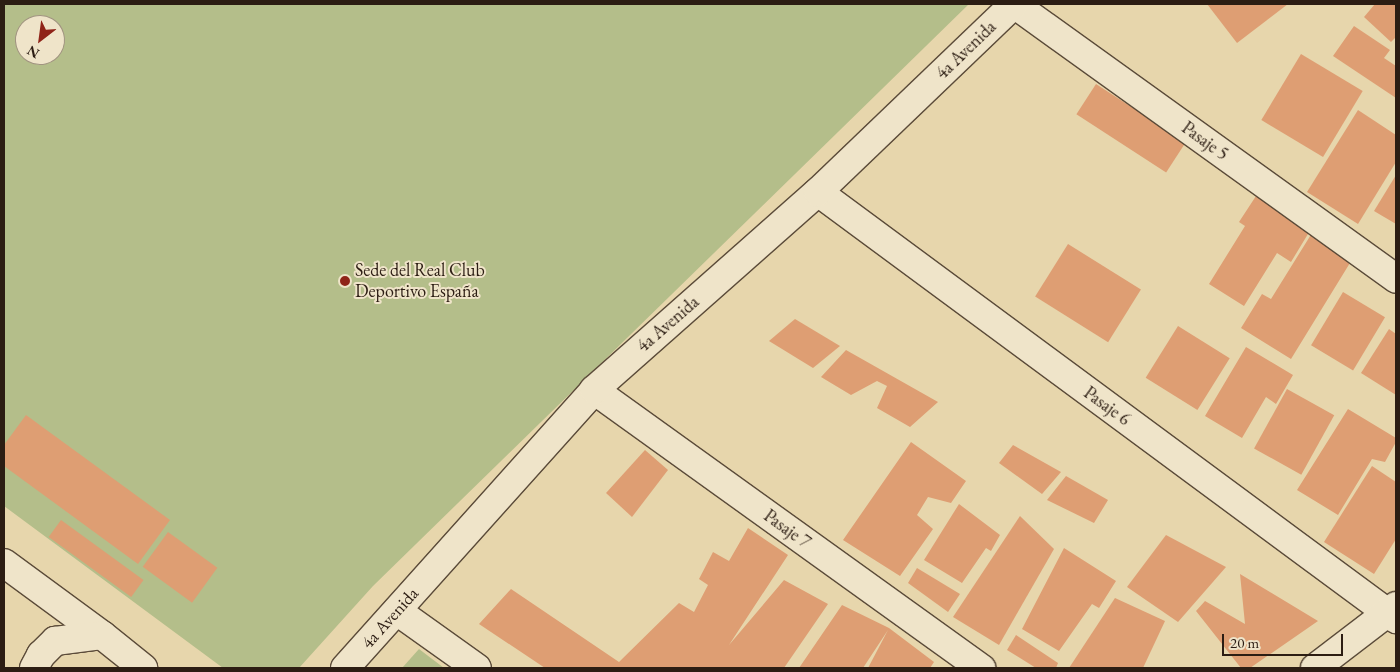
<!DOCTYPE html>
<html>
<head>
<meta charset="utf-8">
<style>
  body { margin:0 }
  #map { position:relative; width:1400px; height:672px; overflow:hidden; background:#e7d6ac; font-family:"EB Garamond",serif }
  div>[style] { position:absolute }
  .green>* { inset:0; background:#b4be8a }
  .building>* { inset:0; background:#de9e73; transform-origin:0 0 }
  .roads { filter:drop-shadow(1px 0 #5b4b39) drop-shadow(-1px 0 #5b4b39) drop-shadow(0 1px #5b4b39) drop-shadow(0 -1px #5b4b39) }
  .minor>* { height:28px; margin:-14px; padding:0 14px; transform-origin:14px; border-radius:14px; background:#efe4c9 }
  .dots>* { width:14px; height:14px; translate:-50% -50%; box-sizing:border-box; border:2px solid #efe4c9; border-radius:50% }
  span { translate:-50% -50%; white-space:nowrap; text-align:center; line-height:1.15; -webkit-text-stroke:4px #efe4c9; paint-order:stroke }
  .street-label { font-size:18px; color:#2c1d13 }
  .poi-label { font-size:18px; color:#2c1d13 }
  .left { translate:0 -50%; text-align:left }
  .frame { position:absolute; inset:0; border:5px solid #2c1d13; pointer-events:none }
  .north { position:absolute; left:15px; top:15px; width:50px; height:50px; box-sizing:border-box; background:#efe4c9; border:1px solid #a19480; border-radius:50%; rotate:210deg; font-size:14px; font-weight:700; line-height:20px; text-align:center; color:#2c1d13 }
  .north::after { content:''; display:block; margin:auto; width:18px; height:22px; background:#8f2418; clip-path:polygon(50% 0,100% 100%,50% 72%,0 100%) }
  .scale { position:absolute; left:1222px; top:634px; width:121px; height:22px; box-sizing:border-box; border:2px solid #2c1d13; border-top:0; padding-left:6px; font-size:15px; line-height:18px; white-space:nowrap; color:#2c1d13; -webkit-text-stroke:4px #efe4c9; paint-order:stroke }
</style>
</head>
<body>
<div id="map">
  <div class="green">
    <i style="clip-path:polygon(evenodd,4px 4px,969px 4px,373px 586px,299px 668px,223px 668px,4px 506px,4px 4px,25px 25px,55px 25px,55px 55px,25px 55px,25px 25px)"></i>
    <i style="clip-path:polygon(419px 649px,444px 668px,402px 668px)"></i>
  </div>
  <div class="building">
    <i style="clip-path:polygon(1207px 4px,1288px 4px,1237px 43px)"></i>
    <i style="clip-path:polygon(1375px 4px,1396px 4px,1396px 37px,1391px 42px,1364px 17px)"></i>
    <i style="clip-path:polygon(1354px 26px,1390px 50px,1384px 58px,1396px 66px,1396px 98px,1333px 56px)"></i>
    <i style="left:1301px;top:54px;width:72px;height:77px;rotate:31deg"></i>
    <i style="left:1096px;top:84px;width:107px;height:36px;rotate:33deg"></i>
    <i style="clip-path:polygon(1358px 110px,1396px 135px,1396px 162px,1358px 224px,1307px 192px)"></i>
    <i style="clip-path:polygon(1396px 175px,1396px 224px,1374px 211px)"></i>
    <i style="clip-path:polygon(1256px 196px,1311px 229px,1291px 262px,1277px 253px,1244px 306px,1209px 284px,1245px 226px,1239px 222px)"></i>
    <i style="clip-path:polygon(1312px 233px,1353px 258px,1291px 359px,1241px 328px,1262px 294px,1271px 299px)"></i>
    <i style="left:1068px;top:244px;width:86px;height:62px;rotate:32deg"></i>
    <i style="left:1343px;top:292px;width:49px;height:62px;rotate:31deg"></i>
    <i style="clip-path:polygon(795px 319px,840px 346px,813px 368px,769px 341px)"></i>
    <i style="left:1178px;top:326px;width:61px;height:61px;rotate:32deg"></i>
    <i style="clip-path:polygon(1389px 329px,1396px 334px,1396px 395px,1361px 373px)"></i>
    <i style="clip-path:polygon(1246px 347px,1293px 375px,1276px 404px,1266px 397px,1242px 438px,1205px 416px)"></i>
    <i style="clip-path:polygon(846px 350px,938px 402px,910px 427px,877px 408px,887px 386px,877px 381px,851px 395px,821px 377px)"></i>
    <i style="left:1287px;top:389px;width:54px;height:68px;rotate:29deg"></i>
    <i style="clip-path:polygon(1348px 409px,1396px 438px,1396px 442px,1385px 462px,1372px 459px,1338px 515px,1297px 490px)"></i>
    <i style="clip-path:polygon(26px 415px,170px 520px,138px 564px,4px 466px,4px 445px)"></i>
    <i style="clip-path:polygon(911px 442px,966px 481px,951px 503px,928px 497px,917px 515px,933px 529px,900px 576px,843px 540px)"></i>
    <i style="clip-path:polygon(1013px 445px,1061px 472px,1042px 494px,999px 463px)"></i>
    <i style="clip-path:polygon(645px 450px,668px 470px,632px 517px,606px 493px)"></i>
    <i style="clip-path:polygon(1372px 466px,1396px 482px,1396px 539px,1374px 574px,1324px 542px)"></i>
    <i style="clip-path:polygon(1066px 476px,1108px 500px,1094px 523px,1047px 500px)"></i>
    <i style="clip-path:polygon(959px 504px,1000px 535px,991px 551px,986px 548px,962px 583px,924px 560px)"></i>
    <i style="clip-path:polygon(1020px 516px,1054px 549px,999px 645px,953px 617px)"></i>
    <i style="left:61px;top:520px;width:102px;height:21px;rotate:36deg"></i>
    <i style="clip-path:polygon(748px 528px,788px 555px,729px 645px,784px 580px,828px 604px,784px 668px,545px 668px,479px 624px,511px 589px,619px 662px,679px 603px,694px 612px,708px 585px,699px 579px,713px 552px,729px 561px)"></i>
    <i style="left:168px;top:532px;width:61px;height:43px;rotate:36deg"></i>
    <i style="clip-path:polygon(1166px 535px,1226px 567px,1178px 622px,1127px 587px)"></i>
    <i style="clip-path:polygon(1064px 548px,1116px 581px,1099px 608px,1092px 604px,1059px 651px,1022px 629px)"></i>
    <i style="clip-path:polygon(917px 568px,960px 594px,948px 612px,908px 583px)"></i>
    <i style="clip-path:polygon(1240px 574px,1318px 621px,1250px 668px,1241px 668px,1196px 611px,1205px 601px,1245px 624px)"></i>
    <i style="clip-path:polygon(1115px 598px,1165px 621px,1143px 668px,1069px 668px)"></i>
    <i style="clip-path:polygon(842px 605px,889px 628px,934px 662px,930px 668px,868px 668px,888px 630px,863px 668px,799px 668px)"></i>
    <i style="clip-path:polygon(1016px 635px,1058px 663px,1056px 668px,1036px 668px,1007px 650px)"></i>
  </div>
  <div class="roads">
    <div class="minor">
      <i style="left:1014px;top:4px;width:471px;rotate:35.7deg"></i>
      <i style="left:818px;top:192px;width:719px;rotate:36.46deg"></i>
      <i style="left:594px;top:390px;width:477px;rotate:35.7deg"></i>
      <i style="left:4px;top:563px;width:122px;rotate:36.3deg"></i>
      <i style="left:397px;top:611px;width:98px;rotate:35.5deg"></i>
      <i style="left:34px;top:668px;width:15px;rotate:-62deg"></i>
      <i style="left:41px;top:655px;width:20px;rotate:-45deg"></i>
      <i style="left:55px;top:641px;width:47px;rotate:-7.3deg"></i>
      <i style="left:102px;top:635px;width:53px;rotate:38.8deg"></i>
      <i style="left:345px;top:668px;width:373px;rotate:-48.1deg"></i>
      <i style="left:594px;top:390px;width:299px;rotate:-41.5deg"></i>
      <i style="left:818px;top:192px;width:272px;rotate:-43.8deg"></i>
      <i style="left:1315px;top:668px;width:102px;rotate:-37.4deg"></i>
    </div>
  </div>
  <div class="dots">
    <i style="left:345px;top:281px;background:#8f2418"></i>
  </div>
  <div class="street-label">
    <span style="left:966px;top:50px;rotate:-44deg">4a Avenida</span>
    <span style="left:1205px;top:141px;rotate:36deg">Pasaje 5</span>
    <span style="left:668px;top:324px;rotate:-41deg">4a Avenida</span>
    <span style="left:1107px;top:406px;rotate:36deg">Pasaje 6</span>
    <span style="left:787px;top:529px;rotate:36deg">Pasaje 7</span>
    <span style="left:390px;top:618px;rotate:-48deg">4a Avenida</span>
  </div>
  <div class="poi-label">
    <span class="left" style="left:355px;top:281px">Sede del Real Club<br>Deportivo España</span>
  </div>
  <div class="frame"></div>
  <div class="north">N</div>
  <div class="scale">20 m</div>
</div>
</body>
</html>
